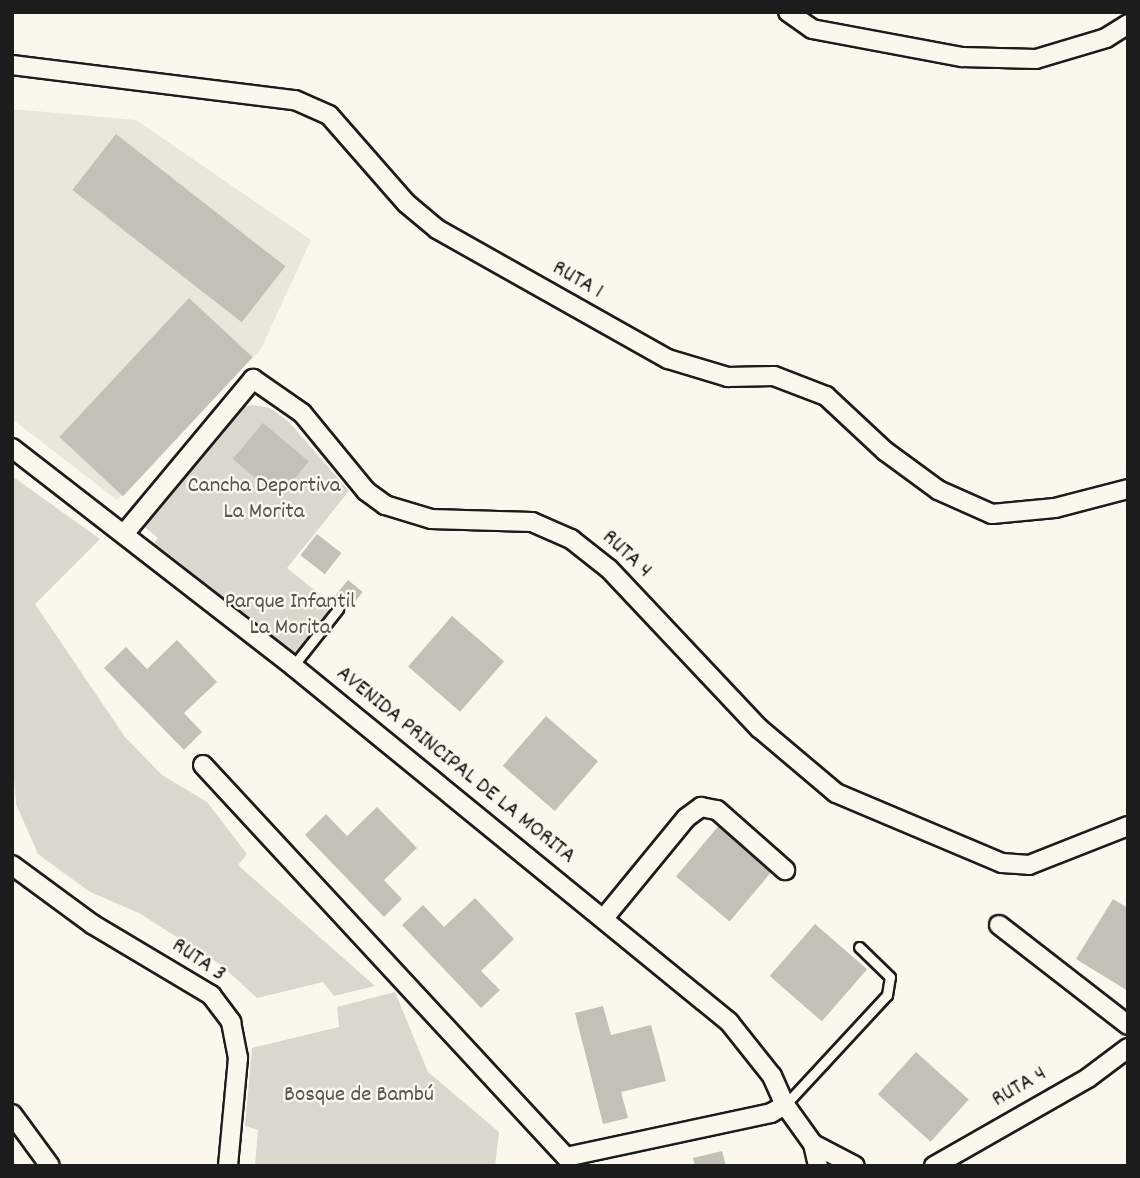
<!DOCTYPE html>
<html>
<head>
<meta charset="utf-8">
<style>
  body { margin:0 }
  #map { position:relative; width:1140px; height:1178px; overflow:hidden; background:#fbf7ec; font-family:Dekko,sans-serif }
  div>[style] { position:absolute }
  .built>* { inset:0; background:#eae6dc }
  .green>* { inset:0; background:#dad7ce }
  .building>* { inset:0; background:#c3c0b8; transform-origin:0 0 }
  .roads { filter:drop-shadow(2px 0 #1c1c1c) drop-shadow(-2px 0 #1c1c1c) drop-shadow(0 2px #1c1c1c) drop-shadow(0 -2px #1c1c1c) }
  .lane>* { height:9px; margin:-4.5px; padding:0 4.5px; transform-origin:4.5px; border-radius:4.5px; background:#fbf7ec }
  .street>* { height:18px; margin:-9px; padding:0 9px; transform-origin:9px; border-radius:9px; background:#fbf7ec }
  span { translate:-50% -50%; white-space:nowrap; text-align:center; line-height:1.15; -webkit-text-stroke:5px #fbf7ec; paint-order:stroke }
  .street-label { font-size:23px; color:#1c1c1c }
  .park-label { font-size:23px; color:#555451 }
  .frame { position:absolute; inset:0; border:14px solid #1c1c1c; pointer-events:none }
</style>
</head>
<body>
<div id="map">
  <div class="built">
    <i style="clip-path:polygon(12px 109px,136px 120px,311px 240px,261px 349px,117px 500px,12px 419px)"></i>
  </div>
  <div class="green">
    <i style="clip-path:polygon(252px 405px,270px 408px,289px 422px,349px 491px,287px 568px,338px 609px,293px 666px,147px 552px,158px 538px,145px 527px,242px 407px)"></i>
    <i style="clip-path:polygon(12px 476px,100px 539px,35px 604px,125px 737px,162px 775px,207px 802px,247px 854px,238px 865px,375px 986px,334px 996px,323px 982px,257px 998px,221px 965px,139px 913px,90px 892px,38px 854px,16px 804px,12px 751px)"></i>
    <i style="clip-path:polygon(395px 992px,428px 1072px,499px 1132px,495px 1166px,255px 1166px,258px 1130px,245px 1126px,252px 1048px,339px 1027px,337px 1007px)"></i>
  </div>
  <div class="building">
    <i style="left:116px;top:134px;width:215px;height:71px;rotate:38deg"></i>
    <i style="left:189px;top:298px;width:87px;height:190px;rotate:43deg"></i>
    <i style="left:263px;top:423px;width:60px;height:47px;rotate:40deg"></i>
    <i style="left:317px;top:534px;width:31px;height:27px;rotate:38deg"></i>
    <i style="left:348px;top:580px;width:19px;height:21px;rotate:39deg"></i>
    <i style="left:452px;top:616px;width:69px;height:67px;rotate:41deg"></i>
    <i style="clip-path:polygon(177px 640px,217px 682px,184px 713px,202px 732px,184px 750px,104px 668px,126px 647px,147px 669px)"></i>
    <i style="left:546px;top:716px;width:69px;height:66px;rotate:41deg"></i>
    <i style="clip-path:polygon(377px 807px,417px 848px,384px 880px,402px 899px,384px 917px,305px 835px,326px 814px,347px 836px)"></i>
    <i style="left:721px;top:823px;width:70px;height:70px;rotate:40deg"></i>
    <i style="clip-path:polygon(475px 898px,514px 939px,481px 971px,500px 990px,481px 1008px,402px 925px,423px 905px,444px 927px)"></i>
    <i style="clip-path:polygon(1113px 899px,1128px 908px,1128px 991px,1076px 959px)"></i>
    <i style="left:815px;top:924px;width:69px;height:69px;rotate:41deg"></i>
    <i style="clip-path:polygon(603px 1006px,611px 1035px,651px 1025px,666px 1081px,621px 1092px,628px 1118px,603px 1124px,575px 1013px)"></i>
    <i style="left:916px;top:1052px;width:71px;height:57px;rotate:42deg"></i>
    <i style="clip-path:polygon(722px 1151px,726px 1166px,695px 1166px,693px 1158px)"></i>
  </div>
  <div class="roads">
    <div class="lane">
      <i style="left:293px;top:666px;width:73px;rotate:-51.7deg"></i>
      <i style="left:785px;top:1105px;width:150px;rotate:-47.2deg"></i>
      <i style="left:887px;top:995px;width:18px;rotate:-81deg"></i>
      <i style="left:890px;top:977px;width:43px;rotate:-135.9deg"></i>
    </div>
    <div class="street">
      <i style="left:788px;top:12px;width:29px;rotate:35deg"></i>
      <i style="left:812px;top:29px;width:153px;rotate:10.6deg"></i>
      <i style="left:962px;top:57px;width:74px;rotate:1.5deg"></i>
      <i style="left:1036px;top:59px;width:73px;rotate:-16.7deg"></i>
      <i style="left:1106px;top:38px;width:26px;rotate:-32deg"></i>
      <i style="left:12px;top:65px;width:285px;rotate:7.1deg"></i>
      <i style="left:295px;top:100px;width:37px;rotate:24deg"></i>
      <i style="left:329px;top:115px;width:117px;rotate:48.8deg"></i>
      <i style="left:406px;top:203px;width:40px;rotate:40deg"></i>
      <i style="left:437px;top:229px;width:265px;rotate:29.4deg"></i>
      <i style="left:668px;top:359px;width:63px;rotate:16.7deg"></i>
      <i style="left:728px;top:377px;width:46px;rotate:-1.2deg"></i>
      <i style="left:774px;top:376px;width:56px;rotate:21deg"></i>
      <i style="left:826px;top:396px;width:81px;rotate:43deg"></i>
      <i style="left:885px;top:451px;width:66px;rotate:36.3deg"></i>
      <i style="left:938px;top:490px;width:59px;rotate:24deg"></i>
      <i style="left:992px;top:514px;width:63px;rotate:-5.4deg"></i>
      <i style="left:1055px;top:508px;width:75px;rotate:-14.6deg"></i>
      <i style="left:12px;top:448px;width:356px;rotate:37.8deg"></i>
      <i style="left:293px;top:666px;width:563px;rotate:39.23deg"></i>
      <i style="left:729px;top:1022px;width:69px;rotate:51.5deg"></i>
      <i style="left:772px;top:1076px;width:32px;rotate:66deg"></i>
      <i style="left:785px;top:1105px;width:48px;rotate:54.3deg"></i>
      <i style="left:813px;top:1144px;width:23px;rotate:77deg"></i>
      <i style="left:124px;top:534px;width:202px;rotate:-50.2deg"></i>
      <i style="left:253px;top:379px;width:60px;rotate:34.8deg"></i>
      <i style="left:302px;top:413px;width:101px;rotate:50.6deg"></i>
      <i style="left:366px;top:491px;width:24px;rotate:36deg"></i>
      <i style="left:385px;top:505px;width:48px;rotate:16.9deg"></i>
      <i style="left:431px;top:519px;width:101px;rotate:1.7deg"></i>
      <i style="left:532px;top:522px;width:43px;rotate:23.6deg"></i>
      <i style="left:571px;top:539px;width:48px;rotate:38.3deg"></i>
      <i style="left:609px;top:569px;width:219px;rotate:46.7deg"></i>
      <i style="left:759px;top:728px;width:101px;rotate:40.2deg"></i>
      <i style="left:836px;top:793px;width:180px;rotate:22.9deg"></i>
      <i style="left:1002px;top:863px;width:27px;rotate:4deg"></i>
      <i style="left:1029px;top:865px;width:106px;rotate:-21.5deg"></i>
      <i style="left:203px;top:765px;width:534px;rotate:47.2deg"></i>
      <i style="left:566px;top:1157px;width:210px;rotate:-12.1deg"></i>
      <i style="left:771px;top:1113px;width:16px;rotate:-30deg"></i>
      <i style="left:12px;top:865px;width:99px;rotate:36.4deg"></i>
      <i style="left:92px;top:924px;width:139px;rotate:30.8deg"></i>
      <i style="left:211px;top:995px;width:34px;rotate:53deg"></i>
      <i style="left:231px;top:1022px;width:37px;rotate:79deg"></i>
      <i style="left:238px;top:1058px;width:108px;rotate:95.3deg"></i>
      <i style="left:604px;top:918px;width:129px;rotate:-50.6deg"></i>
      <i style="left:686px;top:818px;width:19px;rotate:-36deg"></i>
      <i style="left:701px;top:807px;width:16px;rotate:11deg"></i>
      <i style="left:717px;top:810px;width:91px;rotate:41.4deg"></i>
      <i style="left:999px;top:925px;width:163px;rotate:37.8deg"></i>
      <i style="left:12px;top:1114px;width:64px;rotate:53.8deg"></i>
      <i style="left:813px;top:1144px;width:47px;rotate:27.6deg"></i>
      <i style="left:934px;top:1166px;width:177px;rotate:-29.7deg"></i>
      <i style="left:1088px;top:1078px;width:50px;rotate:-36.9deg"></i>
    </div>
  </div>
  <div class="street-label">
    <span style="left:577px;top:281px;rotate:30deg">RUTA 1</span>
    <span style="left:626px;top:555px;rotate:43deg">RUTA 4</span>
    <span style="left:455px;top:766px;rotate:39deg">AVENIDA PRINCIPAL DE LA MORITA</span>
    <span style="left:198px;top:961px;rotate:34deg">RUTA 3</span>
    <span style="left:1020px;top:1088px;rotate:-30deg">RUTA 4</span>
  </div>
  <div class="park-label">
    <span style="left:264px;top:500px">Cancha Deportiva<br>La Morita</span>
    <span style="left:290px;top:616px">Parque Infantil<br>La Morita</span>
    <span style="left:359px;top:1096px">Bosque de Bambú</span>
  </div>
  <div class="frame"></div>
</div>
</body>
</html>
